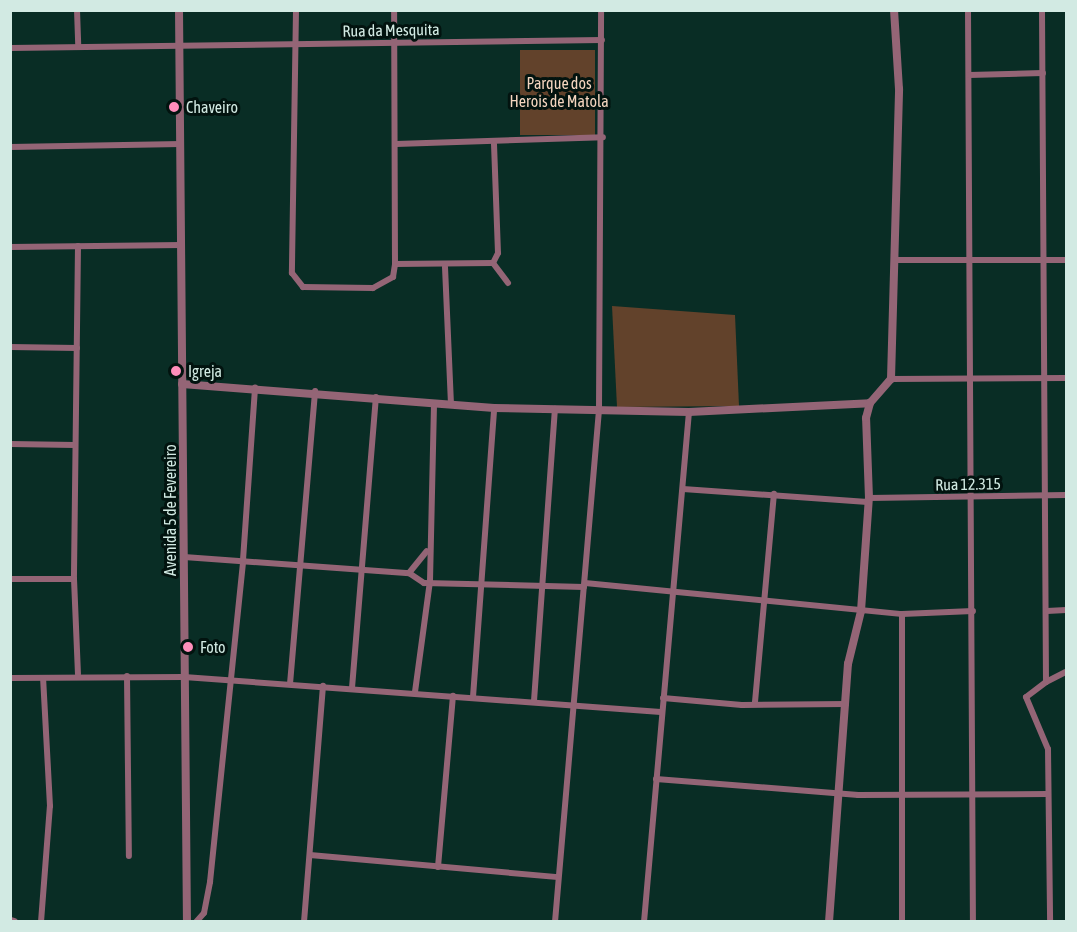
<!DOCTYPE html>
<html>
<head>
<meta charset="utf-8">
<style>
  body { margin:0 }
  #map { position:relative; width:1077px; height:932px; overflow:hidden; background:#092d25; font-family:"Asap Condensed",sans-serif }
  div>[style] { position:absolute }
  .green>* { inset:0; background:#62422b; transform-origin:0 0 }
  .minor>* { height:6px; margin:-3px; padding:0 3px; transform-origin:3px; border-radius:3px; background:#946576 }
  .tertiary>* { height:8px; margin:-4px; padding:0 4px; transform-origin:4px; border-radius:4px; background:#946576 }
  .dots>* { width:16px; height:16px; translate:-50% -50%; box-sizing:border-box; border:3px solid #02130f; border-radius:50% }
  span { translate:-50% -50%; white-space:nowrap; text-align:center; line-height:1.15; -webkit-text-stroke:6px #02130f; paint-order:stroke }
  .street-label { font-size:16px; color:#d2eae3 }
  .park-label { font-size:16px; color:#f4d5bf }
  .poi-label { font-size:16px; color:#d2eae3 }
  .left { translate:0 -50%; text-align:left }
  .frame { position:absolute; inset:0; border:12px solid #d2eae3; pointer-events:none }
</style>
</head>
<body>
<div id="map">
  <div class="green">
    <i style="left:520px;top:50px;width:75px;height:85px"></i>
    <i style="clip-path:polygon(612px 306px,735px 315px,739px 406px,617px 407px)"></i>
  </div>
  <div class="minor">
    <i style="left:77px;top:10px;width:36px;rotate:88deg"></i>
    <i style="left:296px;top:10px;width:263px;rotate:90.9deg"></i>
    <i style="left:292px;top:273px;width:18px;rotate:52deg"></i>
    <i style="left:303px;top:287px;width:70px;rotate:0.8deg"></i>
    <i style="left:373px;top:288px;width:23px;rotate:-29deg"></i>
    <i style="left:393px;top:277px;width:13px;rotate:-81deg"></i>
    <i style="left:395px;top:264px;width:254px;rotate:-90.2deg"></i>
    <i style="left:968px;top:10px;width:912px;rotate:89.69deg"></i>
    <i style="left:1042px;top:10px;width:672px;rotate:89.66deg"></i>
    <i style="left:1046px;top:682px;width:25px;rotate:143deg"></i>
    <i style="left:1026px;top:697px;width:56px;rotate:67.1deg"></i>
    <i style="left:1048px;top:749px;width:173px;rotate:89.3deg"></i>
    <i style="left:10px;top:48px;width:592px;rotate:-0.77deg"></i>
    <i style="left:969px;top:75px;width:74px;rotate:-1.5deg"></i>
    <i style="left:396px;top:144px;width:207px;rotate:-1.9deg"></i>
    <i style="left:10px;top:147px;width:171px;rotate:-1deg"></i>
    <i style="left:78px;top:246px;width:333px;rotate:90.7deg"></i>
    <i style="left:74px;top:579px;width:95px;rotate:87.6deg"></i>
    <i style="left:10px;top:247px;width:172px;rotate:-0.7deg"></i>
    <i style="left:895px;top:260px;width:171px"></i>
    <i style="left:493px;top:263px;width:25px;rotate:53deg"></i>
    <i style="left:395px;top:264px;width:98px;rotate:-0.6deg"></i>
    <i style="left:493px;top:263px;width:11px;rotate:-63deg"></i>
    <i style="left:498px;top:253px;width:109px;rotate:-92.1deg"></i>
    <i style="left:445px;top:267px;width:137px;rotate:87.5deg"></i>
    <i style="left:10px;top:347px;width:67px;rotate:0.9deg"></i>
    <i style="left:891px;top:379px;width:175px;rotate:-0.3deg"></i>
    <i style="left:10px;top:444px;width:65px;rotate:0.9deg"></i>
    <i style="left:683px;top:489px;width:185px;rotate:4deg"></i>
    <i style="left:869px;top:498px;width:197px;rotate:-0.9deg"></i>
    <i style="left:184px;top:557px;width:226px;rotate:4.1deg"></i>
    <i style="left:409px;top:573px;width:28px;rotate:-51deg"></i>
    <i style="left:409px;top:573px;width:18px;rotate:34deg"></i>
    <i style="left:424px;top:583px;width:160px;rotate:1.4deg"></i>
    <i style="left:10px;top:579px;width:64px"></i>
    <i style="left:585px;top:583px;width:319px;rotate:5.6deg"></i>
    <i style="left:902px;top:614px;width:71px;rotate:-2.4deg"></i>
    <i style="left:1047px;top:611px;width:19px;rotate:-3deg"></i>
    <i style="left:127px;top:676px;width:180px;rotate:89.4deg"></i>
    <i style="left:10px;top:678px;width:174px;rotate:-0.3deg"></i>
    <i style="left:184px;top:677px;width:478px;rotate:4.2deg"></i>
    <i style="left:1046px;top:682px;width:22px;rotate:-27deg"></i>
    <i style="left:290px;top:684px;width:294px;rotate:-85.1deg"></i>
    <i style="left:352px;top:688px;width:292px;rotate:-85.3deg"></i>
    <i style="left:415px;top:692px;width:112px;rotate:-82.3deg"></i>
    <i style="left:430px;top:581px;width:178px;rotate:-88.7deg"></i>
    <i style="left:473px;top:697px;width:290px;rotate:-85.8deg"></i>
    <i style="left:663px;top:698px;width:79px;rotate:5.1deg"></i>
    <i style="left:742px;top:705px;width:104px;rotate:-0.6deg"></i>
    <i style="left:534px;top:701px;width:293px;rotate:-85.9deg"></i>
    <i style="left:755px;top:702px;width:209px;rotate:-84.8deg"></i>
    <i style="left:656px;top:779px;width:203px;rotate:4.5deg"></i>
    <i style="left:858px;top:795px;width:190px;rotate:-0.3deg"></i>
    <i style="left:310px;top:855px;width:249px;rotate:5.1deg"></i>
    <i style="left:438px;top:867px;width:172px;rotate:-85deg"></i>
    <i style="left:41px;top:922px;width:116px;rotate:-85.6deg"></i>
    <i style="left:50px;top:806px;width:128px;rotate:-93.1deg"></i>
    <i style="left:196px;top:922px;width:12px;rotate:-48deg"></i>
    <i style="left:204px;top:913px;width:32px;rotate:-79deg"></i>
    <i style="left:210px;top:882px;width:324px;rotate:-84.1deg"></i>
    <i style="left:243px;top:560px;width:173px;rotate:-86deg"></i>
    <i style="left:304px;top:922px;width:237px;rotate:-85.4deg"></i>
    <i style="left:555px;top:922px;width:514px;rotate:-85.09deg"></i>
    <i style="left:599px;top:410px;width:400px;rotate:-89.7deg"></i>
    <i style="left:644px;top:922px;width:512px;rotate:-84.96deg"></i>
    <i style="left:902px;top:922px;width:308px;rotate:-90deg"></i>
  </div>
  <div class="tertiary">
    <i style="left:179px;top:10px;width:912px;rotate:89.5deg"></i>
    <i style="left:182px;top:384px;width:313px;rotate:4.4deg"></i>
    <i style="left:494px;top:408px;width:195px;rotate:1.2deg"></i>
    <i style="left:689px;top:412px;width:181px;rotate:-2.8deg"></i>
    <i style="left:10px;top:921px;width:4px;rotate:14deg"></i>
    <i style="left:829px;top:922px;width:259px;rotate:-85.8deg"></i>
    <i style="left:848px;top:664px;width:55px;rotate:-76.2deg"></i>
    <i style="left:861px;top:611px;width:113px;rotate:-86deg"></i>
    <i style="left:869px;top:498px;width:80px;rotate:-92.1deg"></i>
    <i style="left:866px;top:418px;width:16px;rotate:-75deg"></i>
    <i style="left:870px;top:403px;width:32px;rotate:-49deg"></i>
    <i style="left:891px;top:379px;width:290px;rotate:-88.4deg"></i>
    <i style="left:899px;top:89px;width:79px;rotate:-93.6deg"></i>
  </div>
  <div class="dots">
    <i style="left:174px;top:107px;background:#ff8ebb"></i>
    <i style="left:176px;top:371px;background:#ff8ebb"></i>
    <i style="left:188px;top:647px;background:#ff8ebb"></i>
  </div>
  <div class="street-label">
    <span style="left:391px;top:30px;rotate:-1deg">Rua da Mesquita</span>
    <span style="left:968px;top:484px;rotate:-1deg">Rua 12.315</span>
    <span style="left:170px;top:510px;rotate:-90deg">Avenida 5 de Fevereiro</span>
  </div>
  <div class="park-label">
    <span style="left:559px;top:92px">Parque dos<br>Herois de Matola</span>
  </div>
  <div class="poi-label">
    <span class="left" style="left:186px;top:107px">Chaveiro</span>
    <span class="left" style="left:188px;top:371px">Igreja</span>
    <span class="left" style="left:200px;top:647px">Foto</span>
  </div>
  <div class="frame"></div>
</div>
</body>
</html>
